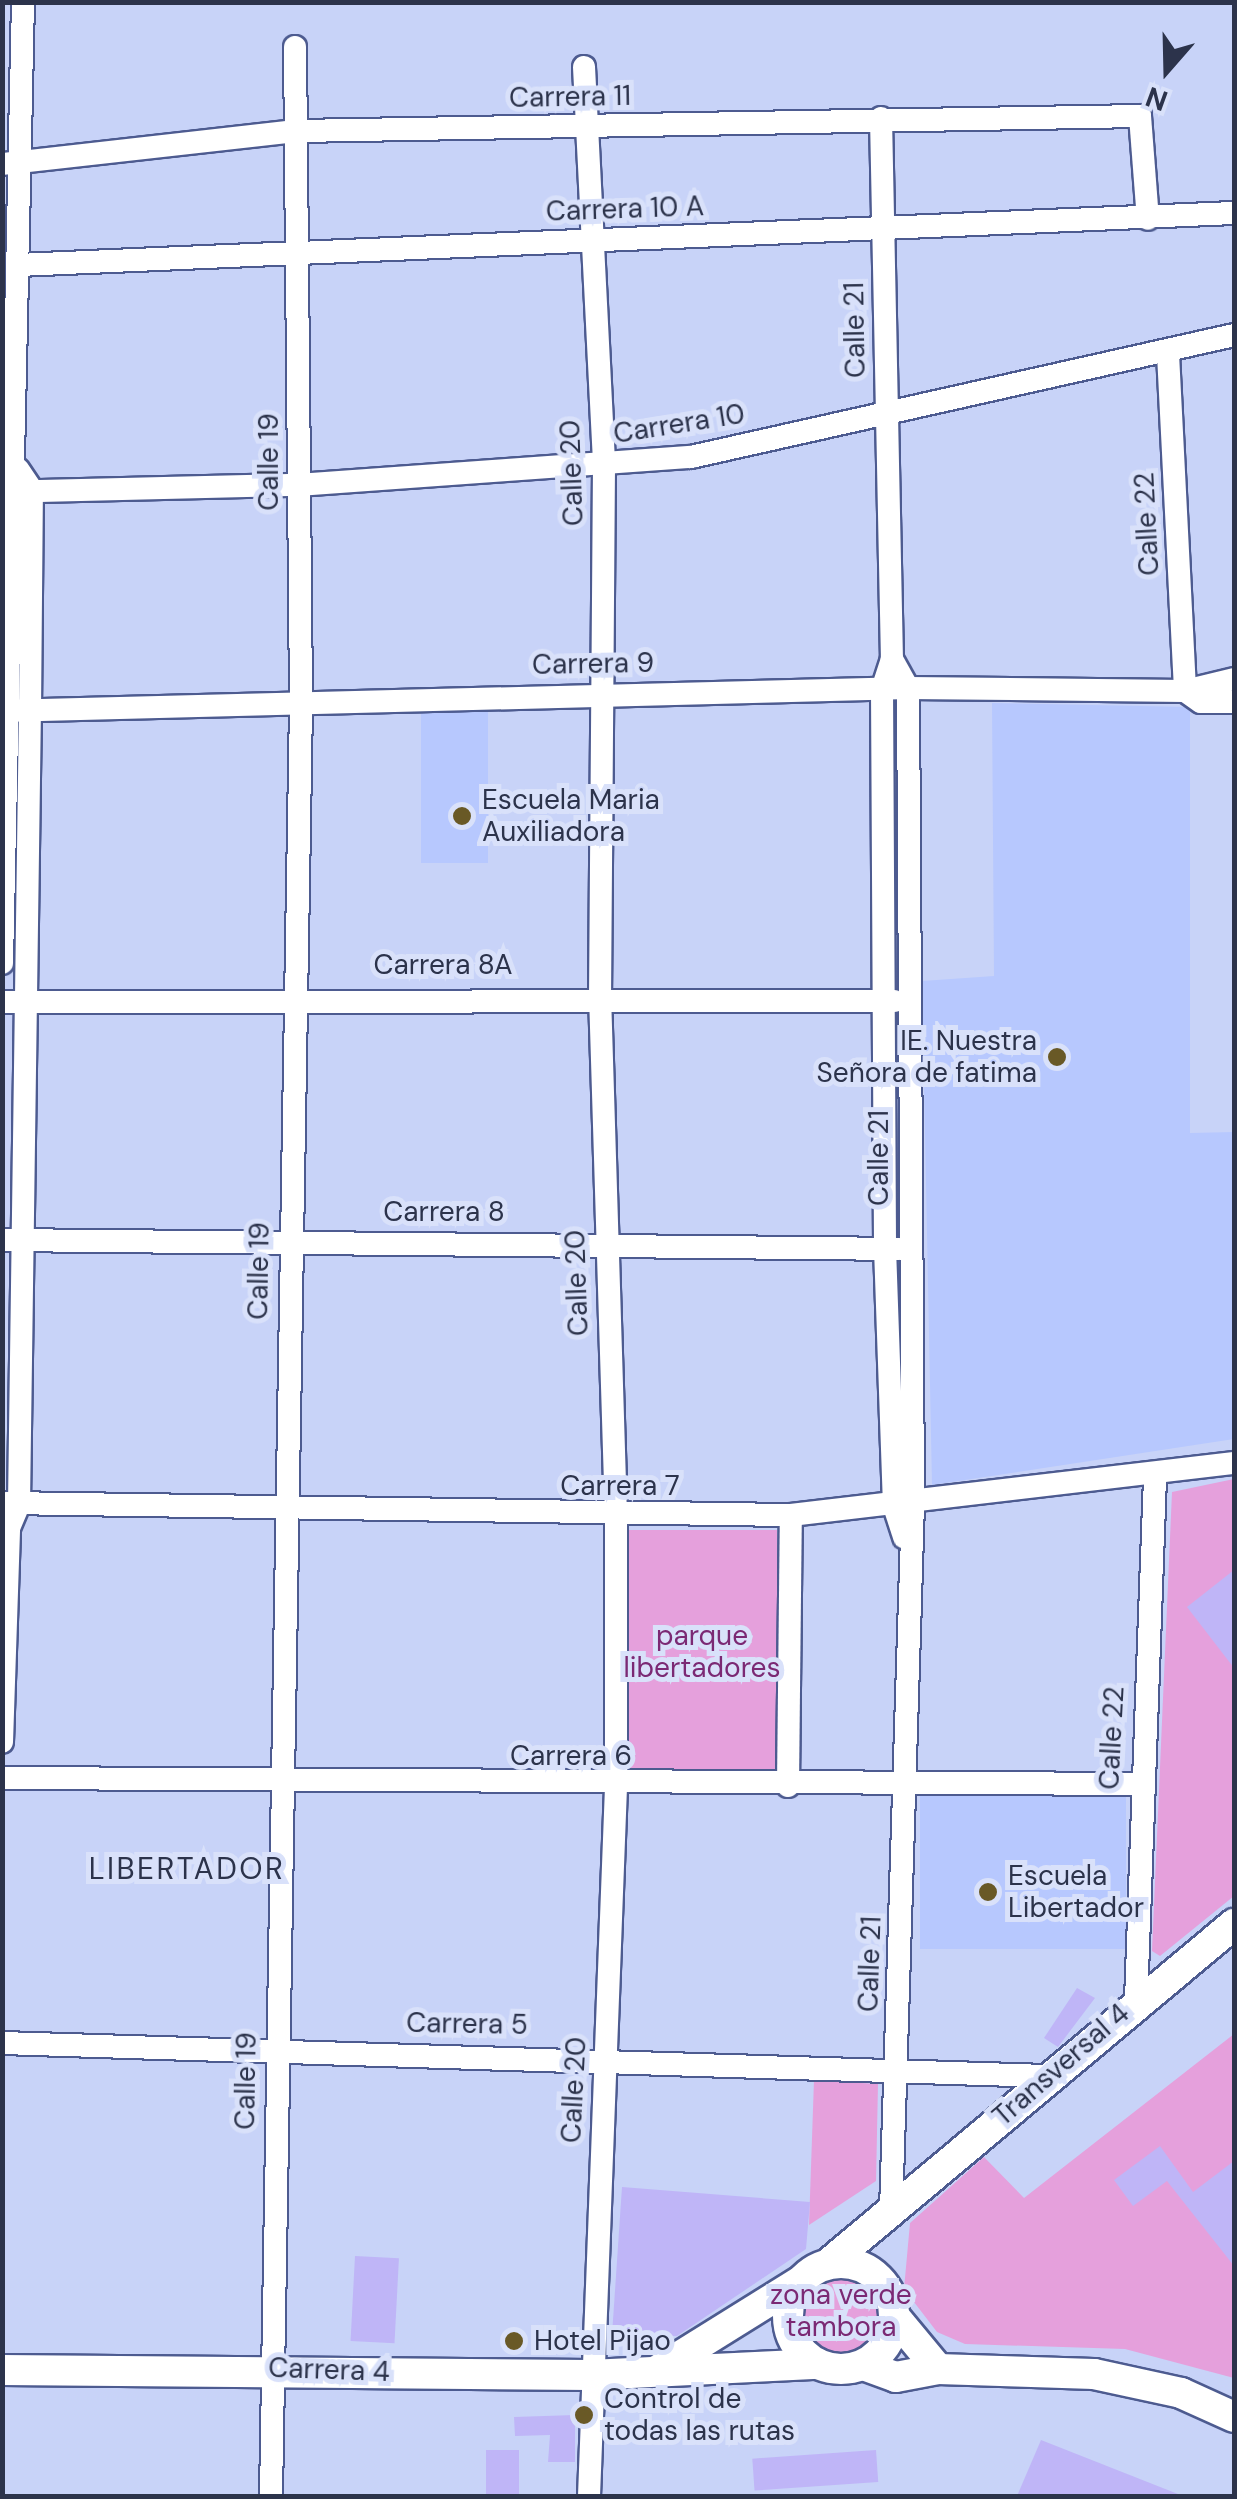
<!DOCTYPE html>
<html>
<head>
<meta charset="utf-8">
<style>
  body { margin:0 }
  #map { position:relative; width:1237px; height:2499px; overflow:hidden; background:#c8d3f8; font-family:"DM Sans",sans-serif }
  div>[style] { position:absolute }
  .built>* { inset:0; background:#b7c8fe; transform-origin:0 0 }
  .green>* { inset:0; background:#e5a0dc; transform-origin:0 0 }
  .round { border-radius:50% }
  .building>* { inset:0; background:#bfb5f7; transform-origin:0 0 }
  .roads { filter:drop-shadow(2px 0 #4d5b90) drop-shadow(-2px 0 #4d5b90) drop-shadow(0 2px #4d5b90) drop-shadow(0 -2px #4d5b90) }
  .minor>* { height:22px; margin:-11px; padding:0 11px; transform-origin:11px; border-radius:11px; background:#fff }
  .major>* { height:30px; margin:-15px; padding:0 15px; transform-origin:15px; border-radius:15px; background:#fff }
  .major>.ring { margin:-15px; padding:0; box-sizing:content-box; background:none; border:30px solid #fff; border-radius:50% }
  .dots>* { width:28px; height:28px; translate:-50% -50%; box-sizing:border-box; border:5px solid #d9e1fa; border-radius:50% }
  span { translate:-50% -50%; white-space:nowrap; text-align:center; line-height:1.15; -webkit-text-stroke:10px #d9e1fa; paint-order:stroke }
  .street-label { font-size:28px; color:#2c334b }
  .poi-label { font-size:28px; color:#2c334b }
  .left { translate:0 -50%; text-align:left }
  .right { translate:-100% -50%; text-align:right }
  .park-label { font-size:28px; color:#7b2974 }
  .neighbourhood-label { font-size:30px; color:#2c334b; letter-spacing:2.5px }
  .frame { position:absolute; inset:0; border:5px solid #2c334b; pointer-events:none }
  .north { position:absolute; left:1117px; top:20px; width:100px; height:100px; -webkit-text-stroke:8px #d9e1fa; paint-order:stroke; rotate:200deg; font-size:28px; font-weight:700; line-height:40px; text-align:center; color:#2c334b }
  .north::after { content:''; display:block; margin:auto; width:35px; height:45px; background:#2c334b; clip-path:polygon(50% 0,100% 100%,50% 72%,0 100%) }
</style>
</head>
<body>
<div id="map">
  <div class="built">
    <i style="clip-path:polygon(992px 703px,1190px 707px,1190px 1133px,1234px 1132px,1234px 1439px,932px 1485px,922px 981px,994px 976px)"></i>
    <i style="left:421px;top:707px;width:67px;height:156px"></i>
    <i style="left:920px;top:1796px;width:206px;height:153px"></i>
  </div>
  <div class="green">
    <i style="clip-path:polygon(1234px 1479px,1234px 1896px,1160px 1956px,1152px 1951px,1172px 1492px)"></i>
    <i style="left:777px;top:1530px;width:242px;height:150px;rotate:90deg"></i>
    <i style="clip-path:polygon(1234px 2034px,1234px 2378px,1125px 2349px,965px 2344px,937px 2332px,904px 2289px,910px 2223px,984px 2157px,1024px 2198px)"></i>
    <i style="clip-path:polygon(814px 2080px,878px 2084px,876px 2181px,809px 2225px)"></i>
    <i class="round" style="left:796px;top:2266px;width:90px;height:90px"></i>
  </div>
  <div class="building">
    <i style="clip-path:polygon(1234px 1570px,1234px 1668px,1187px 1607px)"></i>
    <i style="clip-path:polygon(1077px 1988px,1095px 1998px,1058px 2047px,1044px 2038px)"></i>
    <i style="clip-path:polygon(1160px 2146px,1193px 2192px,1234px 2161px,1234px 2266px,1167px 2181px,1133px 2206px,1114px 2180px)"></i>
    <i style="clip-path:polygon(622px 2187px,810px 2202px,806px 2249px,677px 2336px,612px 2335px)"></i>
    <i style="left:355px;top:2256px;width:44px;height:85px;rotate:3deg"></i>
    <i style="clip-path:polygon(575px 2415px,575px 2462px,548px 2462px,550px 2435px,515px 2436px,514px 2417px)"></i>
    <i style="clip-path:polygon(1041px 2440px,1183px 2496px,1017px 2496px)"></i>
    <i style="left:486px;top:2450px;width:33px;height:46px"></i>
    <i style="left:876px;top:2450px;width:32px;height:124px;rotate:86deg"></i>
  </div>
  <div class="roads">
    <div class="minor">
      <i style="left:584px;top:67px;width:400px;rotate:87.1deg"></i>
      <i style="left:604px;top:466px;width:529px;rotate:90.43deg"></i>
      <i style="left:600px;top:995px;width:522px;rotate:88.24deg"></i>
      <i style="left:616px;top:1517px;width:270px;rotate:90deg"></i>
      <i style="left:616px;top:1787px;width:710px;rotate:92.18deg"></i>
      <i style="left:881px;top:118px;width:541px;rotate:88.84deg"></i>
      <i style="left:892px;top:659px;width:32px;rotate:108deg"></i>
      <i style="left:882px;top:689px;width:559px;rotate:89.69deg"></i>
      <i style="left:885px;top:1248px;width:258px;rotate:88deg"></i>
      <i style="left:894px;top:1506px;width:33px;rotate:72deg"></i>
      <i style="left:2px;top:164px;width:298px;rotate:-6.4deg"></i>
      <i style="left:298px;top:131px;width:842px;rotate:-1.02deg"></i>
      <i style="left:1140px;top:116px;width:103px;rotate:85.6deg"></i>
      <i style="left:18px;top:265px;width:1217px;rotate:-2.45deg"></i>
      <i style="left:1168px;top:354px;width:337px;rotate:87.1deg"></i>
      <i style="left:2px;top:492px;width:296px;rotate:-1.4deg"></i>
      <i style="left:298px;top:485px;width:394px;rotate:-4.1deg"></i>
      <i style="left:691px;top:457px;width:557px;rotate:-12.66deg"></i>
      <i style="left:1185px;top:691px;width:19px;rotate:35deg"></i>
      <i style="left:1201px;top:702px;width:33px"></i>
      <i style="left:1185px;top:691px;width:50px;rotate:-13.8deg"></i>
      <i style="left:2px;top:711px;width:906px;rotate:-1.45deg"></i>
      <i style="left:908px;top:688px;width:277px;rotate:0.6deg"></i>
      <i style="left:2px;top:963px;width:961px;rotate:-88.75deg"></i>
      <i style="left:2px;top:1002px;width:892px;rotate:-0.06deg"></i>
      <i style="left:2px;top:1240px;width:897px;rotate:0.57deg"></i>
      <i style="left:6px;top:1503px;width:785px;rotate:0.88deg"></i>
      <i style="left:791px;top:1515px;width:446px;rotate:-6.7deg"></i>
      <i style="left:2px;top:1742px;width:214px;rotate:-88.1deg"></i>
      <i style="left:9px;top:1528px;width:26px;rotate:-67deg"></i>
      <i style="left:19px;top:1504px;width:793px;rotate:-89.21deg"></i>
      <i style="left:30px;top:711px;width:221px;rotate:-89.5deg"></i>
      <i style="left:32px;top:490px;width:25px;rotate:-124deg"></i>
      <i style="left:2px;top:1778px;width:1137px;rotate:0.3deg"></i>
      <i style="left:788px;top:1786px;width:271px;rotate:-89.4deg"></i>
      <i style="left:1136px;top:2001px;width:524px;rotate:-87.92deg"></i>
      <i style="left:2px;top:2043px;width:1048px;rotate:1.81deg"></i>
      <i style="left:891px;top:2211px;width:707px;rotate:-88.22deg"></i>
      <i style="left:913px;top:1504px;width:816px;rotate:-90.35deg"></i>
      <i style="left:908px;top:688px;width:33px;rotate:-119deg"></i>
      <i style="left:271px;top:2496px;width:1794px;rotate:-89.04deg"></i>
      <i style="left:301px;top:702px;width:655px;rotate:-90.52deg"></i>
    </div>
    <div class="major">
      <i class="ring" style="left:788px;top:2263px;width:76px;height:76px"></i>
      <i style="left:828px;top:2264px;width:530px;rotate:-39.94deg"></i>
      <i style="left:895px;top:2317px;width:67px;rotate:50.4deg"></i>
      <i style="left:863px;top:2365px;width:35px;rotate:20deg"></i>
      <i style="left:896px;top:2377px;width:43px;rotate:-10.8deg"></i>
      <i style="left:938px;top:2369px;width:156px;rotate:1.8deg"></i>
      <i style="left:1094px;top:2374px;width:89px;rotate:12.3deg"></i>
      <i style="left:1181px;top:2393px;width:58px;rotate:24.4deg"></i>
      <i style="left:661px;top:2368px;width:163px;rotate:-31.9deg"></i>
      <i style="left:2px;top:2370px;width:588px;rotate:0.49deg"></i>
      <i style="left:590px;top:2375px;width:228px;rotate:-2.8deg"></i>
    </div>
  </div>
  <div class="dots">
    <i style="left:462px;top:816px;background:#695926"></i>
    <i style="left:1057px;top:1057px;background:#695926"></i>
    <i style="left:988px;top:1892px;background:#695926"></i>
    <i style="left:514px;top:2341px;background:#695926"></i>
    <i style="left:584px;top:2415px;background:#695926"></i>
  </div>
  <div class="street-label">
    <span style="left:570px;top:97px;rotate:-1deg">Carrera 11</span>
    <span style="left:625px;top:209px;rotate:-2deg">Carrera 10 A</span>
    <span style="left:855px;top:330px;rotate:-91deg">Calle 21</span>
    <span style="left:679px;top:424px;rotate:-9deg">Carrera 10</span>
    <span style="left:269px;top:462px;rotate:-90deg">Calle 19</span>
    <span style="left:572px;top:473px;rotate:-92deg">Calle 20</span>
    <span style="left:1147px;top:524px;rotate:-93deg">Calle 22</span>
    <span style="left:593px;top:664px;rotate:-1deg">Carrera 9</span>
    <span style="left:443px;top:965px">Carrera 8A</span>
    <span style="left:879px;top:1158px;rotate:-90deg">Calle 21</span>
    <span style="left:444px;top:1212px">Carrera 8</span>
    <span style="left:259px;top:1271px;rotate:-89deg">Calle 19</span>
    <span style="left:577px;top:1283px;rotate:-92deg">Calle 20</span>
    <span style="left:620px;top:1486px">Carrera 7</span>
    <span style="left:1112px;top:1738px;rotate:-87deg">Calle 22</span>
    <span style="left:571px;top:1756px">Carrera 6</span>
    <span style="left:870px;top:1964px;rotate:-88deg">Calle 21</span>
    <span style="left:467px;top:2024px;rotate:1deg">Carrera 5</span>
    <span style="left:1061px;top:2065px;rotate:-41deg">Transversal 4</span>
    <span style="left:246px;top:2081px;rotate:-89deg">Calle 19</span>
    <span style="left:574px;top:2090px;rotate:-87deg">Calle 20</span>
    <span style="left:329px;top:2370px;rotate:2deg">Carrera 4</span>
  </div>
  <div class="poi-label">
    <span class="left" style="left:482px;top:816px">Escuela Maria<br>Auxiliadora</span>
    <span class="right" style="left:1037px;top:1057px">IE. Nuestra<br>Señora de fatima</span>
    <span class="left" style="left:1008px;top:1892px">Escuela<br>Libertador</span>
    <span class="left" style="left:534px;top:2341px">Hotel Pijao</span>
    <span class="left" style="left:604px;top:2415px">Control de<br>todas las rutas</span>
  </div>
  <div class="park-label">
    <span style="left:702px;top:1652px">parque<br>libertadores</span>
    <span style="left:841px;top:2311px">zona verde<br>tambora</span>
  </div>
  <div class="neighbourhood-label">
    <span style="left:187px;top:1869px">LIBERTADOR</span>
  </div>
  <div class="frame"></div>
  <div class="north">N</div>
</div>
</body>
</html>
